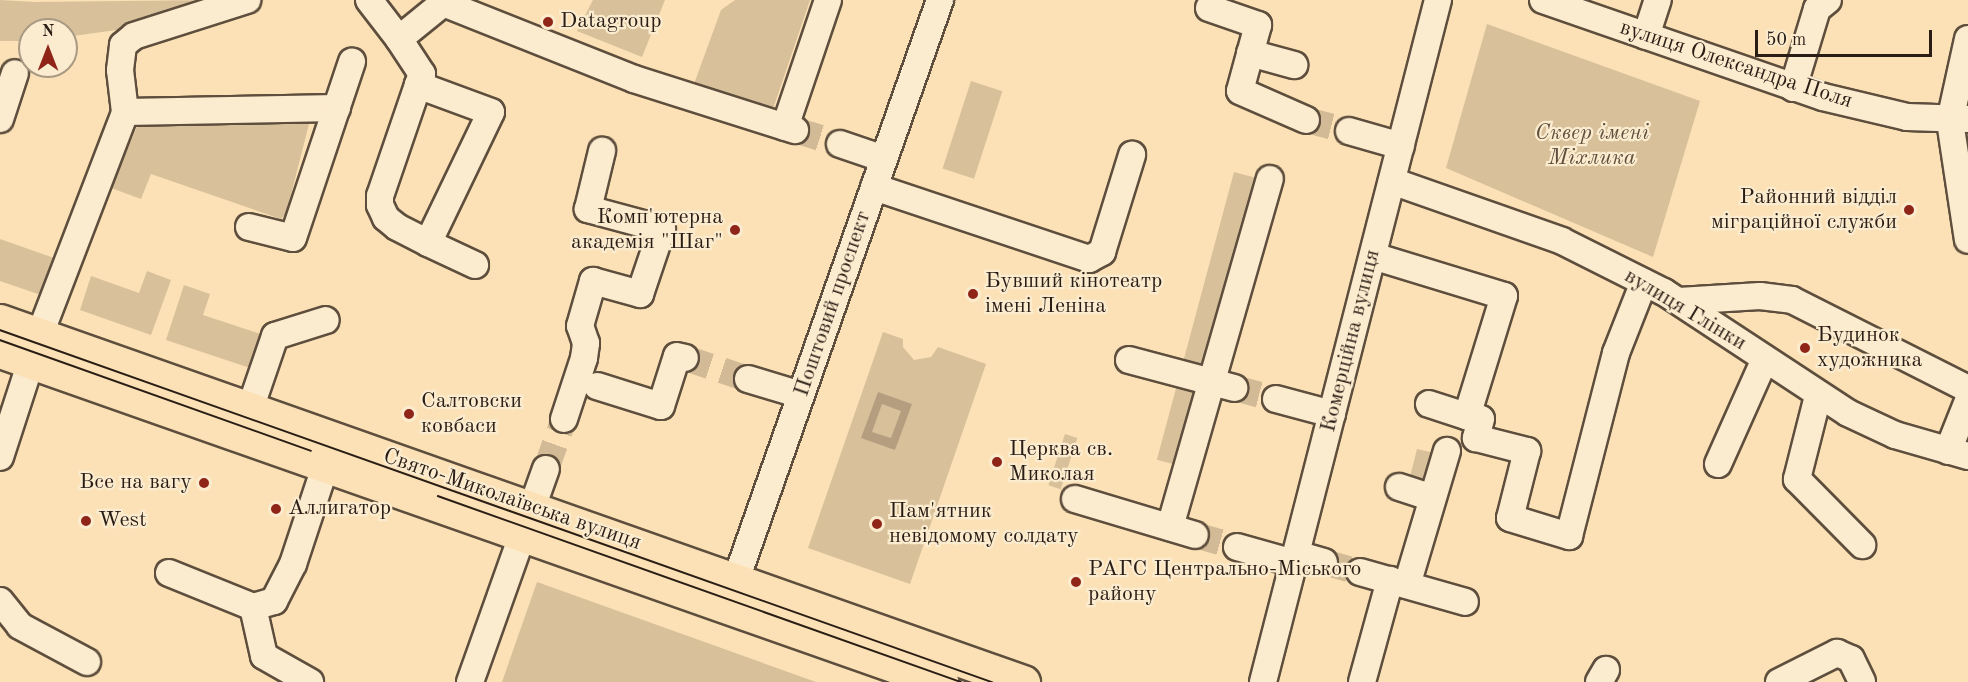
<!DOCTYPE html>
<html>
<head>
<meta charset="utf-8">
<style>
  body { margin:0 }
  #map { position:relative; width:1968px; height:682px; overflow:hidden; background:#fbe1b5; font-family:"Old Standard TT",serif }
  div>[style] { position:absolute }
  .green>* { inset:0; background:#d7c09a; transform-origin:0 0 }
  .water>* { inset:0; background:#b49e7f }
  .minor-tunnel>* { height:26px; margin-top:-13px; transform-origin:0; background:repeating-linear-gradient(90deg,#d1ba95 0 26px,transparent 0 39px) }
  .roads { filter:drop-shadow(2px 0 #5e4e3d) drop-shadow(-2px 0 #5e4e3d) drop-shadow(0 2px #5e4e3d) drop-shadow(0 -2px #5e4e3d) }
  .minor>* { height:26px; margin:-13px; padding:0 13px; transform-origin:13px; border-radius:13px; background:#fceccf }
  .major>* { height:33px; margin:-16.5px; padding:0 16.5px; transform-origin:16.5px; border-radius:16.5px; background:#fbe1b5 }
  .tram>* { height:1.5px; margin:-0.75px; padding:0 0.75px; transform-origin:0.75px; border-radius:0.75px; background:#291d15 }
  .dots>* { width:16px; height:16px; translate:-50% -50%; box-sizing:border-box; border:3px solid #fceccf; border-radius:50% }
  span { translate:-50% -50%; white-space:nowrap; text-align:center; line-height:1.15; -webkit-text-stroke:4.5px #fceccf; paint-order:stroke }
  .poi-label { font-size:22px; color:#291d15 }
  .left { translate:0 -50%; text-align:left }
  .right { translate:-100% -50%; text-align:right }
  .street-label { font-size:22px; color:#291d15 }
  .park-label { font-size:22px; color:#5d4e3d; font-style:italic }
  .north { position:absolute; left:18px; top:18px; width:60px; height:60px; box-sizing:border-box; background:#fceccf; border:2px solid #a89985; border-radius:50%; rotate:0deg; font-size:16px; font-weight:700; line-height:24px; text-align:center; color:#291d15 }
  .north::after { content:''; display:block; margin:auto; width:21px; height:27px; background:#8f2418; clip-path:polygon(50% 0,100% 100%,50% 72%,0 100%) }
  .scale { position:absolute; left:1755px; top:30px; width:177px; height:27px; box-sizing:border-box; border:3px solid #291d15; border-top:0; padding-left:8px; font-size:18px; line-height:21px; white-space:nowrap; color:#291d15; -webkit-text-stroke:4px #fceccf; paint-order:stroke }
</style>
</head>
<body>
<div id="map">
  <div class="green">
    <i style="clip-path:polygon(0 0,34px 2px,213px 0,131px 28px,66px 37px,66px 30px,30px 30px,30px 41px,0 41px)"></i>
    <i style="clip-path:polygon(593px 0,665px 0,642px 57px,577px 31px)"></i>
    <i style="clip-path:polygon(735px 0,810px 0,773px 109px,694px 84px,721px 10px)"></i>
    <i style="clip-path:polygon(1487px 24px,1700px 101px,1653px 257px,1446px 168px)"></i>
    <i style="left:971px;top:81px;width:33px;height:92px;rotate:18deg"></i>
    <i style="clip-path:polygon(310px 120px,286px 214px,281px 219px,151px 174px,141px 199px,111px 188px,139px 122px)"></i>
    <i style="left:1234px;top:172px;width:28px;height:298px;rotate:15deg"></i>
    <i style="clip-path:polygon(0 239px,54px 258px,41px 295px,0 281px)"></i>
    <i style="clip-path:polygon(147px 271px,171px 280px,151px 335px,80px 310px,91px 276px,139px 293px)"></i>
    <i style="clip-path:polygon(184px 285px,210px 294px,203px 315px,267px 336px,256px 370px,166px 340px)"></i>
    <i style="clip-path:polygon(883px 332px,903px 339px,903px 347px,914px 360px,931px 357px,938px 347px,986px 364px,910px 584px,808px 548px)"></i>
    <i style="left:1065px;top:434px;width:13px;height:54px;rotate:18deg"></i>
    <i style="clip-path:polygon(1417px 449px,1439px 454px,1429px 489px,1409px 481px)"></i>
    <i style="clip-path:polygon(537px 582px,551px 587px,816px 682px,502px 682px)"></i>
  </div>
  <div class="water">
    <i style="clip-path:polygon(evenodd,878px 392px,912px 404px,895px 450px,861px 438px,878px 392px,882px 404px,901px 411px,891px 438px,872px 432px,882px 404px)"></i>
  </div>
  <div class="minor-tunnel">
    <i style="left:1306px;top:120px;width:44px;rotate:14.3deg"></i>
    <i style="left:795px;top:130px;width:47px;rotate:17.3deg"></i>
    <i style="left:685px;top:358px;width:66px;rotate:18.4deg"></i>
    <i style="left:1234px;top:388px;width:43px;rotate:14.7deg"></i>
    <i style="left:546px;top:469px;width:53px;rotate:-70.2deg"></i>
    <i style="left:1195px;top:535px;width:44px;rotate:15.9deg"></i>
    <i style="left:1324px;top:562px;width:37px;rotate:16deg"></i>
  </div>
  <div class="roads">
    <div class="minor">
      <i style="left:369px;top:0;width:49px;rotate:52.4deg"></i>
      <i style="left:399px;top:39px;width:62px;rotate:-39.1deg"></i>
      <i style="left:1543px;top:0;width:296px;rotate:19.1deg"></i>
      <i style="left:1823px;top:97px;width:86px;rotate:13.4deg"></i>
      <i style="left:1907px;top:117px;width:61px;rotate:1.9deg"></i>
      <i style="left:443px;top:3px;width:206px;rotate:21.7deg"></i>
      <i style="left:634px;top:79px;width:169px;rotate:17.6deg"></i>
      <i style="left:1209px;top:8px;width:52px;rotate:19.1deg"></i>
      <i style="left:1258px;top:25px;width:68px;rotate:105.3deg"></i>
      <i style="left:1240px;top:91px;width:72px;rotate:23.7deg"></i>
      <i style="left:1646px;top:36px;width:38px;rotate:-72deg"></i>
      <i style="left:399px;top:39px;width:42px;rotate:56.7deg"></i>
      <i style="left:422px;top:74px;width:12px;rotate:110deg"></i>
      <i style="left:418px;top:85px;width:117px;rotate:108.9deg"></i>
      <i style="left:380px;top:196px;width:9px;rotate:90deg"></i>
      <i style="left:380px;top:205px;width:14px;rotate:65deg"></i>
      <i style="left:386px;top:218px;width:14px;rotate:39deg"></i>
      <i style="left:397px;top:227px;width:35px;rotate:27deg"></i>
      <i style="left:428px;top:243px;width:145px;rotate:-64.3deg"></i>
      <i style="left:491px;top:112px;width:78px;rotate:-159.7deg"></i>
      <i style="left:1968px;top:39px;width:84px;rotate:102.4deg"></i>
      <i style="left:1950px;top:121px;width:120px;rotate:81.4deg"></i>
      <i style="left:1250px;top:53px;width:46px;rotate:15.3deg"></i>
      <i style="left:1793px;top:88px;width:83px;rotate:-73.1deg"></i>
      <i style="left:1817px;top:9px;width:14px;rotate:-39deg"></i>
      <i style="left:125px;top:112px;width:212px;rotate:-1.1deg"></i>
      <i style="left:0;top:119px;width:48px;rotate:-71.9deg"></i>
      <i style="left:785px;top:127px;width:134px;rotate:-71.3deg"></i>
      <i style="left:1349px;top:131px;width:54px;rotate:16.1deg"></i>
      <i style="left:840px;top:144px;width:46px;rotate:18.8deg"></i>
      <i style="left:1392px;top:181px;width:180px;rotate:19.4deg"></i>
      <i style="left:1562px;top:241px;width:114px;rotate:26.6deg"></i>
      <i style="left:1664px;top:292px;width:220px;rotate:33.3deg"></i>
      <i style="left:1848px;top:413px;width:52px;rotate:25.1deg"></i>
      <i style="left:1895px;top:435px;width:76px;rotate:16deg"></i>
      <i style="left:874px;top:187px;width:227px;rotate:18.5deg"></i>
      <i style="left:1089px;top:259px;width:15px;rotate:-28deg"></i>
      <i style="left:1102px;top:252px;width:102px;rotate:-72.8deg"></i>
      <i style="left:249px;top:227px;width:45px;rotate:14deg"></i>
      <i style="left:293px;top:238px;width:186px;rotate:-71.5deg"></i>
      <i style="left:428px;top:243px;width:52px;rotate:25.1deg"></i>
      <i style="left:1373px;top:256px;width:137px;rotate:17deg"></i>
      <i style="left:1504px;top:296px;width:126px;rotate:107.1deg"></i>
      <i style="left:1467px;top:416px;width:14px;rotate:12deg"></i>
      <i style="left:1481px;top:419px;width:20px;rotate:105deg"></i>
      <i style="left:1476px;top:438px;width:53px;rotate:14.3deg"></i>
      <i style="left:1527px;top:451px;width:69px;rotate:104.2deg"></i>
      <i style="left:1510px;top:518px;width:62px;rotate:17deg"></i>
      <i style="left:1569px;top:536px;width:189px;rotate:-75.6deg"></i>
      <i style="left:1616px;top:353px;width:76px;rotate:-68.5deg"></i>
      <i style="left:1679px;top:301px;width:81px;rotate:-3.5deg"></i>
      <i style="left:1760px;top:296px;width:32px;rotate:7deg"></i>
      <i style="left:1792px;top:300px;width:197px;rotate:26.8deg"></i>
      <i style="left:1129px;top:360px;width:109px;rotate:14.9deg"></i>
      <i style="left:748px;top:379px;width:55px;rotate:16.8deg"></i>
      <i style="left:597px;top:386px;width:67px;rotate:17.4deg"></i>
      <i style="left:661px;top:406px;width:52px;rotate:-72.3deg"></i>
      <i style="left:677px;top:356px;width:8px;rotate:14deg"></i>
      <i style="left:1818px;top:396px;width:86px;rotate:104.2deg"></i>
      <i style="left:1797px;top:479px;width:93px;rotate:45.4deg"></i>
      <i style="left:1276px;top:399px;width:58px;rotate:15deg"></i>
      <i style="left:1429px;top:404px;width:40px;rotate:18deg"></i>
      <i style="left:250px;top:409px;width:77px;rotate:-71.1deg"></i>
      <i style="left:275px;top:336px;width:53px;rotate:-17.4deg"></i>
      <i style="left:564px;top:419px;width:64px;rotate:-71.8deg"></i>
      <i style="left:584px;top:358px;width:15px;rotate:-82deg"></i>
      <i style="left:586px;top:343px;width:18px;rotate:-109deg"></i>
      <i style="left:580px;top:326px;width:47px;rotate:-73.9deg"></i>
      <i style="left:593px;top:281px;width:49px;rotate:15.5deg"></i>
      <i style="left:640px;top:294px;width:69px;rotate:-71.3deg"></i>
      <i style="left:662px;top:229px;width:77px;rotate:-164.9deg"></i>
      <i style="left:588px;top:209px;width:60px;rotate:-76.4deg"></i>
      <i style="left:1948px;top:451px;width:54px;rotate:-68.2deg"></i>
      <i style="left:0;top:457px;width:129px;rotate:-72deg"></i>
      <i style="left:40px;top:334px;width:238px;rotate:-69deg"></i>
      <i style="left:125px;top:112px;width:42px;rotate:-96.8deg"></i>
      <i style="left:120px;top:70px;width:25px;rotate:-83deg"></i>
      <i style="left:123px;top:45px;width:14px;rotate:-39deg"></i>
      <i style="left:134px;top:36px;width:119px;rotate:-17.7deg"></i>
      <i style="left:1718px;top:464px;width:115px;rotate:-65.9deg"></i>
      <i style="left:1399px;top:487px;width:35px;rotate:18deg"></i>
      <i style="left:1075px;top:499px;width:125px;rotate:16.7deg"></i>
      <i style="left:1170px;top:527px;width:362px;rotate:-74deg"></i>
      <i style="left:1237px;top:547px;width:59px;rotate:15.7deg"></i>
      <i style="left:1296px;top:554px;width:29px;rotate:16deg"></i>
      <i style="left:1360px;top:572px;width:109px;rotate:15.9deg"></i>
      <i style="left:169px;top:573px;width:91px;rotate:22deg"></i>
      <i style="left:253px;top:607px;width:22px;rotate:-16deg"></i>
      <i style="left:274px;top:601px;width:42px;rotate:-62.8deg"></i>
      <i style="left:293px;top:564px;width:102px;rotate:-71.7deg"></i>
      <i style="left:1407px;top:585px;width:140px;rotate:-73.4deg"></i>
      <i style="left:730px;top:597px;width:633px;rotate:-70.62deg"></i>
      <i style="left:0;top:601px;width:32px;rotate:51deg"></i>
      <i style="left:20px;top:626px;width:76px;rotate:28.2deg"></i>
      <i style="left:253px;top:607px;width:50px;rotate:77.3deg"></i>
      <i style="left:264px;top:656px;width:53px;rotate:29.5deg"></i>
      <i style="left:470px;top:682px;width:226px;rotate:-70.4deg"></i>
      <i style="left:1263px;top:682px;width:704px;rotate:-75.61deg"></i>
      <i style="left:1362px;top:682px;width:106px;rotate:-74.6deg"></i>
      <i style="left:1599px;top:682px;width:14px;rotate:-60deg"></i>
      <i style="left:1779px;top:682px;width:65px;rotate:-26.6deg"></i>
      <i style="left:1837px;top:653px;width:15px;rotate:23deg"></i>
      <i style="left:1851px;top:659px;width:25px;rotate:64deg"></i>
    </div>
    <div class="major">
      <i style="left:0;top:321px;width:1085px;rotate:19.44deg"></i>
      <i style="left:0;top:351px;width:998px;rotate:19.38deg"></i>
    </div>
  </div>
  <div class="tram">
    <i style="left:0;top:330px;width:1053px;rotate:19.54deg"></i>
    <i style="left:0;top:340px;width:330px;rotate:19.6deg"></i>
    <i style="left:438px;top:496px;width:555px;rotate:19.58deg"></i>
  </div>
  <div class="dots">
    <i style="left:548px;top:22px;background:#8f2418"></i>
    <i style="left:1909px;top:210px;background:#8f2418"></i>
    <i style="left:735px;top:230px;background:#8f2418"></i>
    <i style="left:973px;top:294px;background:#8f2418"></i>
    <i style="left:1805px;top:348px;background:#8f2418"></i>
    <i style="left:409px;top:414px;background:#8f2418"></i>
    <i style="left:997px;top:462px;background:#8f2418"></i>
    <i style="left:204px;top:483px;background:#8f2418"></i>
    <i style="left:276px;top:509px;background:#8f2418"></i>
    <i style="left:86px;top:521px;background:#8f2418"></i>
    <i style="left:877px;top:524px;background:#8f2418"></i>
    <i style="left:1076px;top:582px;background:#8f2418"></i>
  </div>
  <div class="poi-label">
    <span class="left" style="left:560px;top:22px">Datagroup</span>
    <span class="right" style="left:1897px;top:210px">Районний вiддiл<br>мiграцiйної служби</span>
    <span class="right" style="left:723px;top:230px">Комп'ютерна<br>академія "Шаг"</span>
    <span class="left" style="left:985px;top:294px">Бувший кінотеатр<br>імені Леніна</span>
    <span class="left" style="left:1817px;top:348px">Будинок<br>художника</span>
    <span class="left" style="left:421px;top:414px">Салтовски<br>ковбаси</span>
    <span class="left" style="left:1009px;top:462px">Церква св.<br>Миколая</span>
    <span class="right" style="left:192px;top:483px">Все на вагу</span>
    <span class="left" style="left:288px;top:509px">Аллигатор</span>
    <span class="left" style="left:889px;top:524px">Пам'ятник<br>невідомому солдату</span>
    <span class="left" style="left:98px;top:521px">West</span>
    <span class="left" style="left:1088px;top:582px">РАГС Центрально-Міського<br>району</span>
  </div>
  <div class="street-label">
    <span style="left:1736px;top:65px;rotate:18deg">вулиця Олександра Поля</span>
    <span style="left:833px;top:304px;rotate:-71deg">Поштовий проспект</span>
    <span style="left:1685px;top:310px;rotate:31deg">вулиця Глінки</span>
    <span style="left:1351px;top:341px;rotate:-76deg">Комерційна вулиця</span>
    <span style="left:512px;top:500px;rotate:19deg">Свято-Миколаївська вулиця</span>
  </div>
  <div class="park-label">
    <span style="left:1592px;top:146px">Сквер імені<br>Міхлика</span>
  </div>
  <div class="north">N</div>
  <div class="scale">50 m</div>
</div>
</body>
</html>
